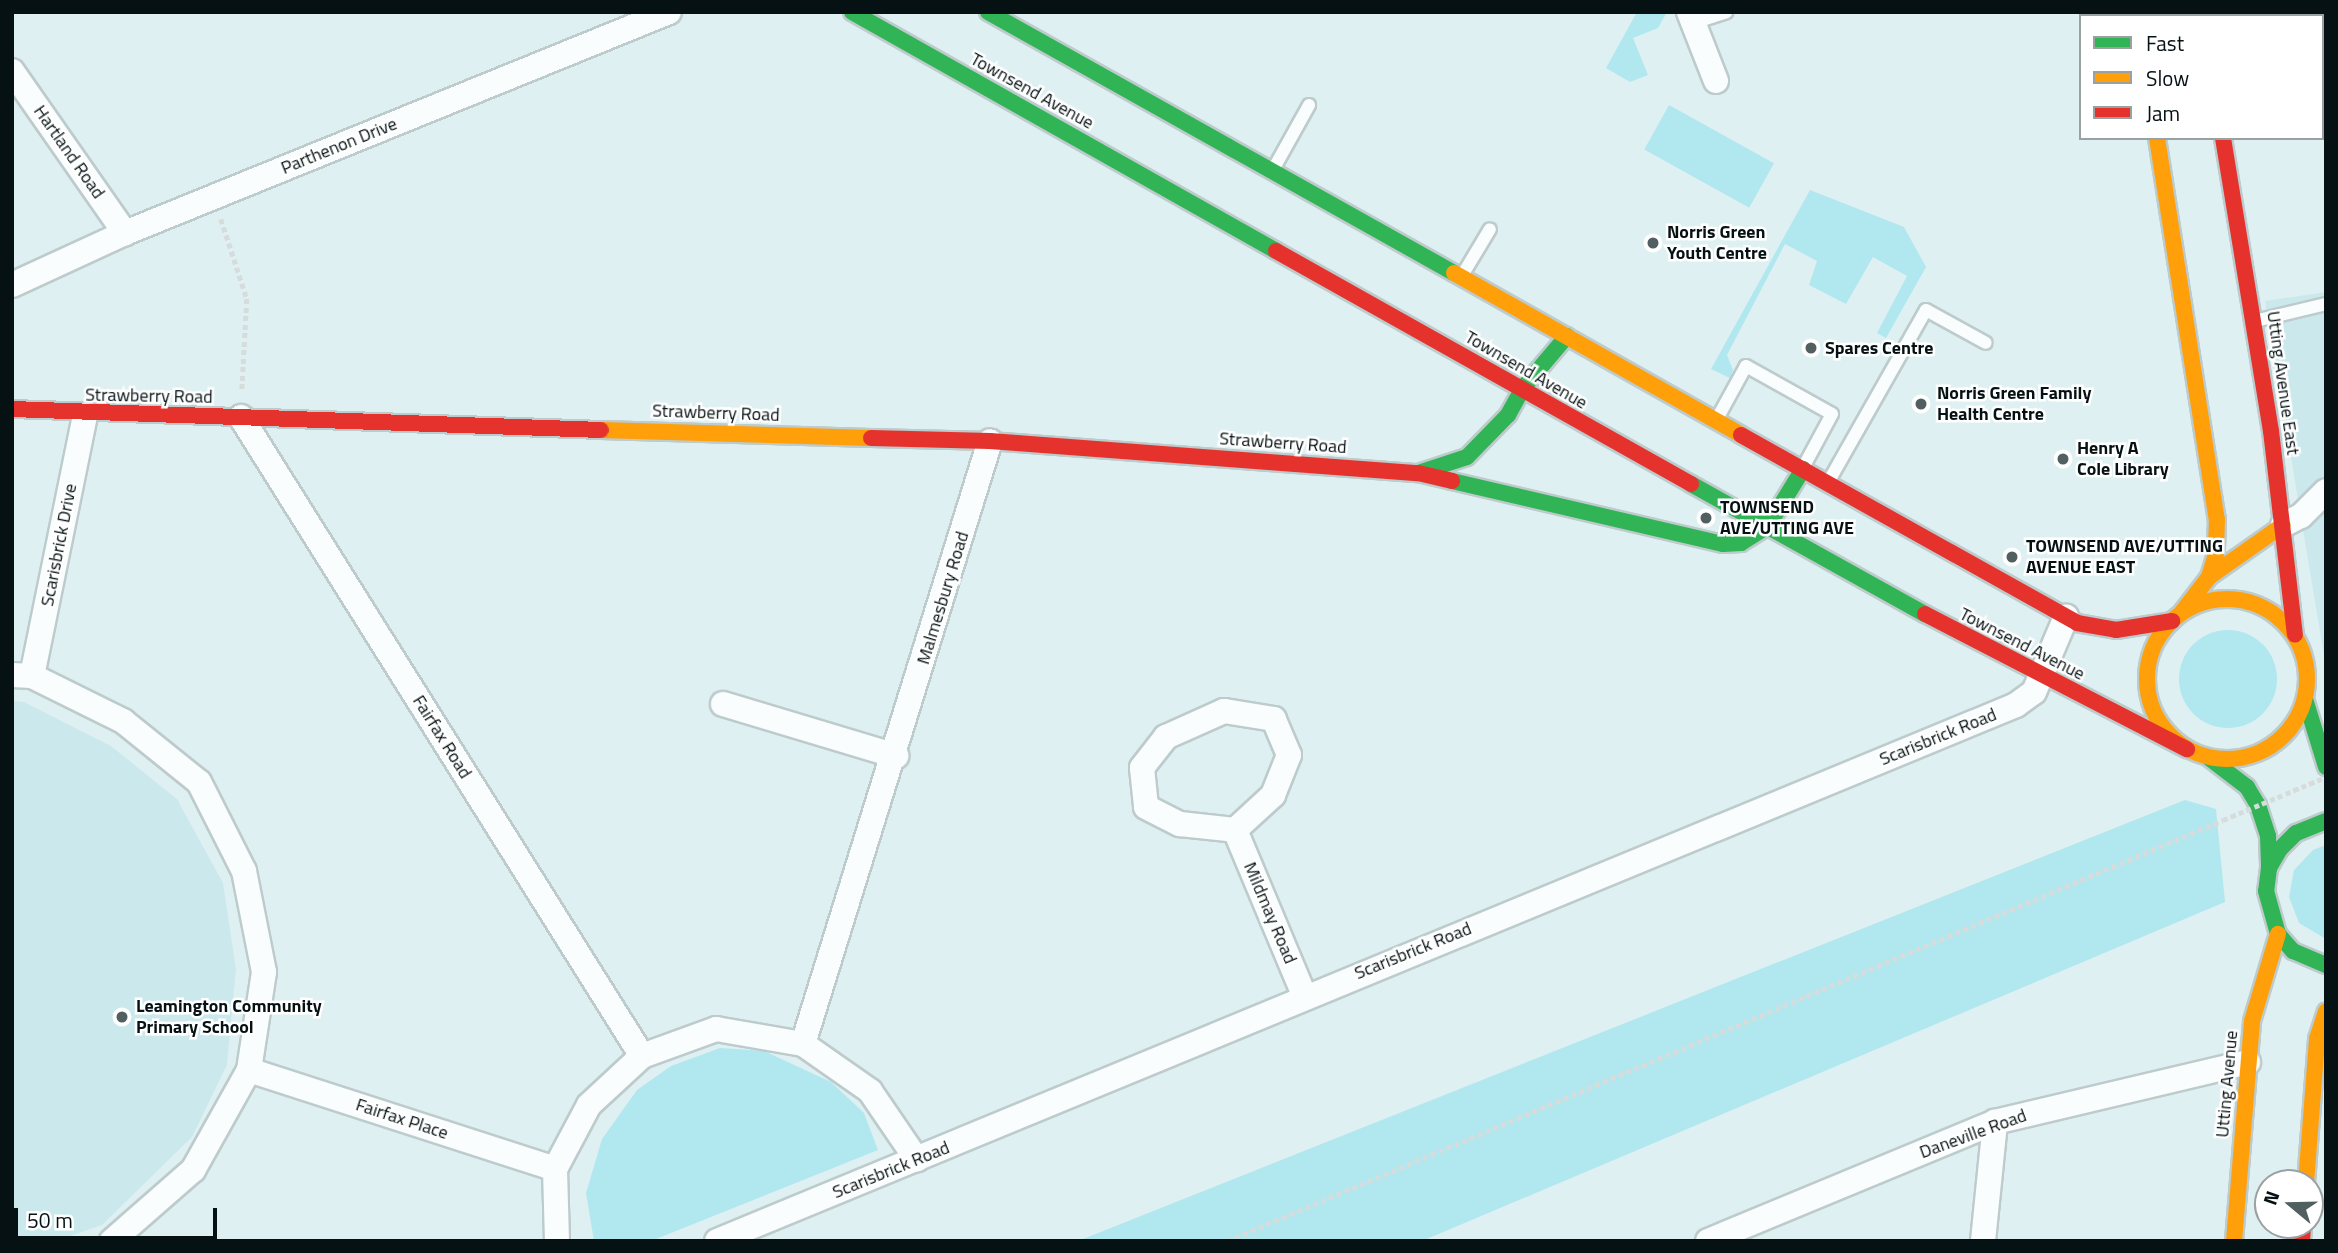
<!DOCTYPE html>
<html>
<head>
<meta charset="utf-8">
<style>
  body { margin:0 }
  #map { position:relative; width:2338px; height:1253px; overflow:hidden; background:#dff0f2; font-family:"Titillium Web",sans-serif }
  div>[style] { position:absolute }
  .built>* { inset:0; background:#cbe9ed }
  .green>* { inset:0; background:#b1e7ef; transform-origin:0 0 }
  .round { border-radius:50% }
  .path>* { height:4.5px; margin-top:-2.25px; transform-origin:0; background:repeating-linear-gradient(90deg,#d6dbdb 0 5px,transparent 0 8.5px) }
  .roads { filter:drop-shadow(2px 0 #bdcbcc) drop-shadow(-2px 0 #bdcbcc) drop-shadow(0 2px #bdcbcc) drop-shadow(0 -2px #bdcbcc) }
  .lane>* { height:12px; margin:-6px; padding:0 6px; transform-origin:6px; border-radius:6px; background:#fafdfd }
  .street>* { height:24px; margin:-12px; padding:0 12px; transform-origin:12px; border-radius:12px; background:#fafdfd }
  .fast>* { height:16px; margin:-8px; padding:0 8px; transform-origin:8px; border-radius:8px; background:#30b455 }
  .slow>* { height:16px; margin:-8px; padding:0 8px; transform-origin:8px; border-radius:8px; background:#ff9f0a }
  .slow>.ring { margin:-8px; padding:0; box-sizing:content-box; background:none; border:16px solid #ff9f0a; border-radius:50% }
  .jam>* { height:16px; margin:-8px; padding:0 8px; transform-origin:8px; border-radius:8px; background:#e5322d }
  .path-bridge>* { height:4.5px; margin-top:-2.25px; transform-origin:0; background:repeating-linear-gradient(90deg,#d6dbdb 0 5px,transparent 0 8.5px) }
  .dots>* { width:19px; height:19px; translate:-50% -50%; box-sizing:border-box; border:4px solid #fff; border-radius:50% }
  span { translate:-50% -50%; white-space:nowrap; text-align:center; line-height:1.15; -webkit-text-stroke:5px #fff; paint-order:stroke }
  .street-label { font-size:18px; color:#061113 }
  .poi-label { font-size:18px; color:#061113; font-weight:700 }
  .left { translate:0 -50%; text-align:left }
  .frame { position:absolute; inset:0; border:14px solid #061113; pointer-events:none }
  .legend { position:absolute; left:2079px; top:14px; width:245px; height:126px; box-sizing:border-box; background:#fff; border:2px solid #9ba0a1; margin:0; padding:9px 12px; list-style:none; font-size:21px; color:#061113 }
  .legend li { display:flex; align-items:center; gap:14px; height:35px }
  .legend b { width:35px; border:2px solid #9ba0a1 }
  .north { position:absolute; left:2254px; top:1169px; width:70px; height:70px; box-sizing:border-box; background:#fff; border:2px solid #9ba0a1; border-radius:50%; rotate:289deg; font-size:19px; font-weight:700; line-height:28px; text-align:center; color:#061113 }
  .north::after { content:''; display:block; margin:auto; width:24px; height:32px; background:#525f61; clip-path:polygon(50% 0,100% 100%,50% 72%,0 100%) }
  .scale { position:absolute; left:14px; top:1208px; width:203px; height:32px; box-sizing:border-box; border:4px solid #061113; border-top:0; padding-left:9px; font-size:21px; line-height:24px; white-space:nowrap; color:#061113; -webkit-text-stroke:5px #fff; paint-order:stroke }
</style>
</head>
<body>
<div id="map">
  <div class="built">
    <i style="clip-path:polygon(2326px 292px,2326px 668px,2265px 301px)"></i>
    <i style="clip-path:polygon(12px 701px,24px 702px,111px 746px,177px 799px,223px 883px,236px 969px,227px 1065px,192px 1137px,102px 1225px,56px 1241px,12px 1241px)"></i>
  </div>
  <div class="green">
    <i style="clip-path:polygon(1637px 12px,1667px 12px,1658px 28px,1633px 38px,1648px 75px,1630px 82px,1606px 68px)"></i>
    <i style="left:1669px;top:105px;width:120px;height:51px;rotate:29deg"></i>
    <i style="clip-path:polygon(1810px 190px,1904px 227px,1926px 267px,1886px 338px,1877px 333px,1907px 276px,1873px 257px,1846px 304px,1809px 285px,1817px 261px,1785px 244px,1727px 355px,1733px 370px,1730px 378px,1711px 369px)"></i>
    <i class="round" style="left:2179px;top:630px;width:98px;height:98px"></i>
    <i style="clip-path:polygon(2185px 800px,2216px 809px,2225px 902px,1422px 1241px,1078px 1241px)"></i>
    <i style="clip-path:polygon(2326px 845px,2326px 939px,2299px 923px,2289px 897px,2294px 870px,2313px 850px)"></i>
    <i style="clip-path:polygon(720px 1048px,764px 1051px,831px 1082px,864px 1113px,878px 1150px,651px 1241px,594px 1241px,586px 1193px,602px 1139px,637px 1090px,671px 1066px)"></i>
  </div>
  <div class="path">
    <i style="left:221px;top:219px;width:84px;rotate:72deg"></i>
    <i style="left:247px;top:299px;width:92px;rotate:93.1deg"></i>
    <i style="left:1227px;top:1241px;width:1081px;rotate:-22.91deg"></i>
  </div>
  <div class="roads">
    <div class="lane">
      <i style="left:1693px;top:23px;width:35px;rotate:-18deg"></i>
      <i style="left:1274px;top:168px;width:72px;rotate:-60.9deg"></i>
      <i style="left:1463px;top:274px;width:52px;rotate:-59deg"></i>
      <i style="left:2255px;top:321px;width:73px;rotate:-13.5deg"></i>
      <i style="left:1718px;top:417px;width:58px;rotate:-61.2deg"></i>
      <i style="left:1746px;top:366px;width:98px;rotate:29.2deg"></i>
      <i style="left:1832px;top:414px;width:59px;rotate:118.3deg"></i>
      <i style="left:1830px;top:479px;width:194px;rotate:-60.4deg"></i>
      <i style="left:1926px;top:310px;width:68px;rotate:28.8deg"></i>
    </div>
    <div class="street">
      <i style="left:1689px;top:12px;width:74px;rotate:68.6deg"></i>
      <i style="left:12px;top:71px;width:198px;rotate:55.1deg"></i>
      <i style="left:12px;top:285px;width:124px;rotate:-24.7deg"></i>
      <i style="left:125px;top:233px;width:587px;rotate:-22.11deg"></i>
      <i style="left:241px;top:417px;width:754px;rotate:57.89deg"></i>
      <i style="left:2283px;top:525px;width:20px;rotate:-27deg"></i>
      <i style="left:2301px;top:516px;width:35px;rotate:-45deg"></i>
      <i style="left:12px;top:675px;width:20px;rotate:3deg"></i>
      <i style="left:32px;top:676px;width:102px;rotate:26.3deg"></i>
      <i style="left:123px;top:721px;width:97px;rotate:38.8deg"></i>
      <i style="left:199px;top:782px;width:100px;rotate:63.2deg"></i>
      <i style="left:244px;top:871px;width:103px;rotate:78.8deg"></i>
      <i style="left:264px;top:972px;width:99px;rotate:98.7deg"></i>
      <i style="left:249px;top:1070px;width:115px;rotate:119.2deg"></i>
      <i style="left:193px;top:1170px;width:108px;rotate:138.8deg"></i>
      <i style="left:32px;top:676px;width:266px;rotate:-78.5deg"></i>
      <i style="left:723px;top:704px;width:181px;rotate:16.7deg"></i>
      <i style="left:1235px;top:830px;width:52px;rotate:-42.6deg"></i>
      <i style="left:1273px;top:795px;width:43px;rotate:-68.2deg"></i>
      <i style="left:1289px;top:755px;width:39px;rotate:-113deg"></i>
      <i style="left:1274px;top:719px;width:51px;rotate:-170.9deg"></i>
      <i style="left:1224px;top:711px;width:64px;rotate:155.9deg"></i>
      <i style="left:1166px;top:737px;width:39px;rotate:128deg"></i>
      <i style="left:1142px;top:768px;width:39px;rotate:84deg"></i>
      <i style="left:1146px;top:807px;width:38px;rotate:27deg"></i>
      <i style="left:1180px;top:824px;width:55px;rotate:6.2deg"></i>
      <i style="left:1235px;top:830px;width:179px;rotate:67.3deg"></i>
      <i style="left:803px;top:1044px;width:631px;rotate:-72.77deg"></i>
      <i style="left:249px;top:1070px;width:322px;rotate:17.9deg"></i>
      <i style="left:557px;top:1241px;width:72px;rotate:-91.6deg"></i>
      <i style="left:555px;top:1169px;width:72px;rotate:-62deg"></i>
      <i style="left:589px;top:1105px;width:72px;rotate:-42.8deg"></i>
      <i style="left:642px;top:1056px;width:79px;rotate:-20deg"></i>
      <i style="left:716px;top:1029px;width:88px;rotate:9.8deg"></i>
      <i style="left:803px;top:1044px;width:82px;rotate:35deg"></i>
      <i style="left:870px;top:1091px;width:83px;rotate:55.7deg"></i>
      <i style="left:717px;top:1241px;width:1405px;rotate:-22.42deg"></i>
      <i style="left:2016px;top:705px;width:22px;rotate:-36deg"></i>
      <i style="left:2034px;top:692px;width:82px;rotate:-66.9deg"></i>
      <i style="left:1708px;top:1241px;width:311px;rotate:-22.5deg"></i>
      <i style="left:1995px;top:1122px;width:260px;rotate:-13.3deg"></i>
      <i style="left:1983px;top:1241px;width:120px;rotate:-84.2deg"></i>
    </div>
    <div class="fast">
      <i style="left:852px;top:12px;width:487px;rotate:29.4deg"></i>
      <i style="left:988px;top:12px;width:534px;rotate:29.25deg"></i>
      <i style="left:1421px;top:472px;width:48px;rotate:-18.1deg"></i>
      <i style="left:1467px;top:457px;width:59px;rotate:-45.7deg"></i>
      <i style="left:1508px;top:415px;width:31px;rotate:-61deg"></i>
      <i style="left:1523px;top:388px;width:68px;rotate:-49.8deg"></i>
      <i style="left:1452px;top:481px;width:278px;rotate:13.1deg"></i>
      <i style="left:1723px;top:544px;width:18px;rotate:-3deg"></i>
      <i style="left:1741px;top:543px;width:32px;rotate:-32deg"></i>
      <i style="left:1768px;top:526px;width:67px;rotate:-58.4deg"></i>
      <i style="left:1691px;top:484px;width:268px;rotate:29.1deg"></i>
      <i style="left:2305px;top:699px;width:71px;rotate:72.8deg"></i>
      <i style="left:2209px;top:758px;width:48px;rotate:37.3deg"></i>
      <i style="left:2247px;top:787px;width:21px;rotate:59deg"></i>
      <i style="left:2258px;top:805px;width:33px;rotate:72deg"></i>
      <i style="left:2268px;top:836px;width:32px;rotate:88deg"></i>
      <i style="left:2326px;top:821px;width:32px;rotate:158deg"></i>
      <i style="left:2296px;top:833px;width:23px;rotate:135deg"></i>
      <i style="left:2280px;top:849px;width:22px;rotate:120deg"></i>
      <i style="left:2269px;top:868px;width:23px;rotate:97deg"></i>
      <i style="left:2266px;top:891px;width:45px;rotate:74.4deg"></i>
      <i style="left:2278px;top:934px;width:23px;rotate:49deg"></i>
      <i style="left:2293px;top:951px;width:36px;rotate:23deg"></i>
    </div>
    <div class="slow">
      <i style="left:2136px;top:12px;width:4px;rotate:90deg"></i>
      <i style="left:2202px;top:12px;width:4px;rotate:90deg"></i>
      <i style="left:2157px;top:138px;width:386px;rotate:81.1deg"></i>
      <i style="left:2217px;top:519px;width:35px;rotate:92deg"></i>
      <i style="left:2216px;top:554px;width:24px;rotate:107deg"></i>
      <i style="left:2209px;top:577px;width:44px;rotate:127.6deg"></i>
      <i style="left:1454px;top:273px;width:330px;rotate:29.4deg"></i>
      <i style="left:601px;top:430px;width:270px;rotate:1.7deg"></i>
      <i style="left:2209px;top:577px;width:90px;rotate:-35.1deg"></i>
      <i class="ring" style="left:2147px;top:599px;width:144px;height:144px"></i>
      <i style="left:2306px;top:1183px;width:144px;rotate:-85.6deg"></i>
      <i style="left:2317px;top:1039px;width:29px;rotate:-72deg"></i>
      <i style="left:2234px;top:1241px;width:221px;rotate:-85.3deg"></i>
      <i style="left:2252px;top:1021px;width:91px;rotate:-73.4deg"></i>
    </div>
    <div class="jam">
      <i style="left:2223px;top:138px;width:297px;rotate:80.7deg"></i>
      <i style="left:2271px;top:431px;width:205px;rotate:83.3deg"></i>
      <i style="left:1276px;top:251px;width:476px;rotate:29.3deg"></i>
      <i style="left:12px;top:409px;width:589px;rotate:2.04deg"></i>
      <i style="left:1741px;top:435px;width:385px;rotate:29.2deg"></i>
      <i style="left:2077px;top:623px;width:40px;rotate:10deg"></i>
      <i style="left:2116px;top:630px;width:57px;rotate:-9.1deg"></i>
      <i style="left:871px;top:438px;width:119px;rotate:1.4deg"></i>
      <i style="left:990px;top:441px;width:429px;rotate:4.3deg"></i>
      <i style="left:1418px;top:473px;width:35px;rotate:13deg"></i>
      <i style="left:1925px;top:614px;width:295px;rotate:27.3deg"></i>
      <i style="left:2302px;top:1241px;width:16px;rotate:-86deg"></i>
    </div>
  </div>
  <div class="path-bridge">
    <i style="left:2223px;top:820px;width:112px;rotate:-22.7deg"></i>
  </div>
  <div class="dots">
    <i style="left:1653px;top:243px;background:#525f61"></i>
    <i style="left:1811px;top:348px;background:#525f61"></i>
    <i style="left:1921px;top:404px;background:#525f61"></i>
    <i style="left:2063px;top:459px;background:#525f61"></i>
    <i style="left:1706px;top:518px;background:#525f61"></i>
    <i style="left:2012px;top:557px;background:#525f61"></i>
    <i style="left:122px;top:1017px;background:#525f61"></i>
  </div>
  <div class="street-label">
    <span style="left:1032px;top:91px;rotate:29deg">Townsend Avenue</span>
    <span style="left:339px;top:146px;rotate:-22deg">Parthenon Drive</span>
    <span style="left:69px;top:152px;rotate:55deg">Hartland Road</span>
    <span style="left:1526px;top:370px;rotate:30deg">Townsend Avenue</span>
    <span style="left:2283px;top:383px;rotate:82deg">Utting Avenue East</span>
    <span style="left:149px;top:396px;rotate:1deg">Strawberry Road</span>
    <span style="left:716px;top:413px;rotate:2deg">Strawberry Road</span>
    <span style="left:1283px;top:443px;rotate:4deg">Strawberry Road</span>
    <span style="left:59px;top:545px;rotate:-79deg">Scarisbrick Drive</span>
    <span style="left:943px;top:598px;rotate:-73deg">Malmesbury Road</span>
    <span style="left:2022px;top:644px;rotate:27deg">Townsend Avenue</span>
    <span style="left:442px;top:737px;rotate:58deg">Fairfax Road</span>
    <span style="left:1938px;top:737px;rotate:-22deg">Scarisbrick Road</span>
    <span style="left:1270px;top:913px;rotate:67deg">Mildmay Road</span>
    <span style="left:1413px;top:951px;rotate:-22deg">Scarisbrick Road</span>
    <span style="left:2227px;top:1084px;rotate:-85deg">Utting Avenue</span>
    <span style="left:402px;top:1119px;rotate:18deg">Fairfax Place</span>
    <span style="left:1973px;top:1134px;rotate:-20deg">Daneville Road</span>
    <span style="left:891px;top:1170px;rotate:-22deg">Scarisbrick Road</span>
  </div>
  <div class="poi-label">
    <span class="left" style="left:1667px;top:243px">Norris Green<br>Youth Centre</span>
    <span class="left" style="left:1825px;top:348px">Spares Centre</span>
    <span class="left" style="left:1937px;top:404px">Norris Green Family<br>Health Centre</span>
    <span class="left" style="left:2077px;top:459px">Henry A<br>Cole Library</span>
    <span class="left" style="left:1720px;top:518px">TOWNSEND<br>AVE/UTTING AVE</span>
    <span class="left" style="left:2026px;top:557px">TOWNSEND AVE/UTTING<br>AVENUE EAST</span>
    <span class="left" style="left:136px;top:1017px">Leamington Community<br>Primary School</span>
  </div>
  <div class="frame"></div>
  <ul class="legend">
  <li><b style="height:9px;background:#30b455"></b>Fast</li>
  <li><b style="height:9px;background:#ff9f0a"></b>Slow</li>
  <li><b style="height:9px;background:#e5322d"></b>Jam</li>
  </ul>
  <div class="north">N</div>
  <div class="scale">50 m</div>
</div>
</body>
</html>
